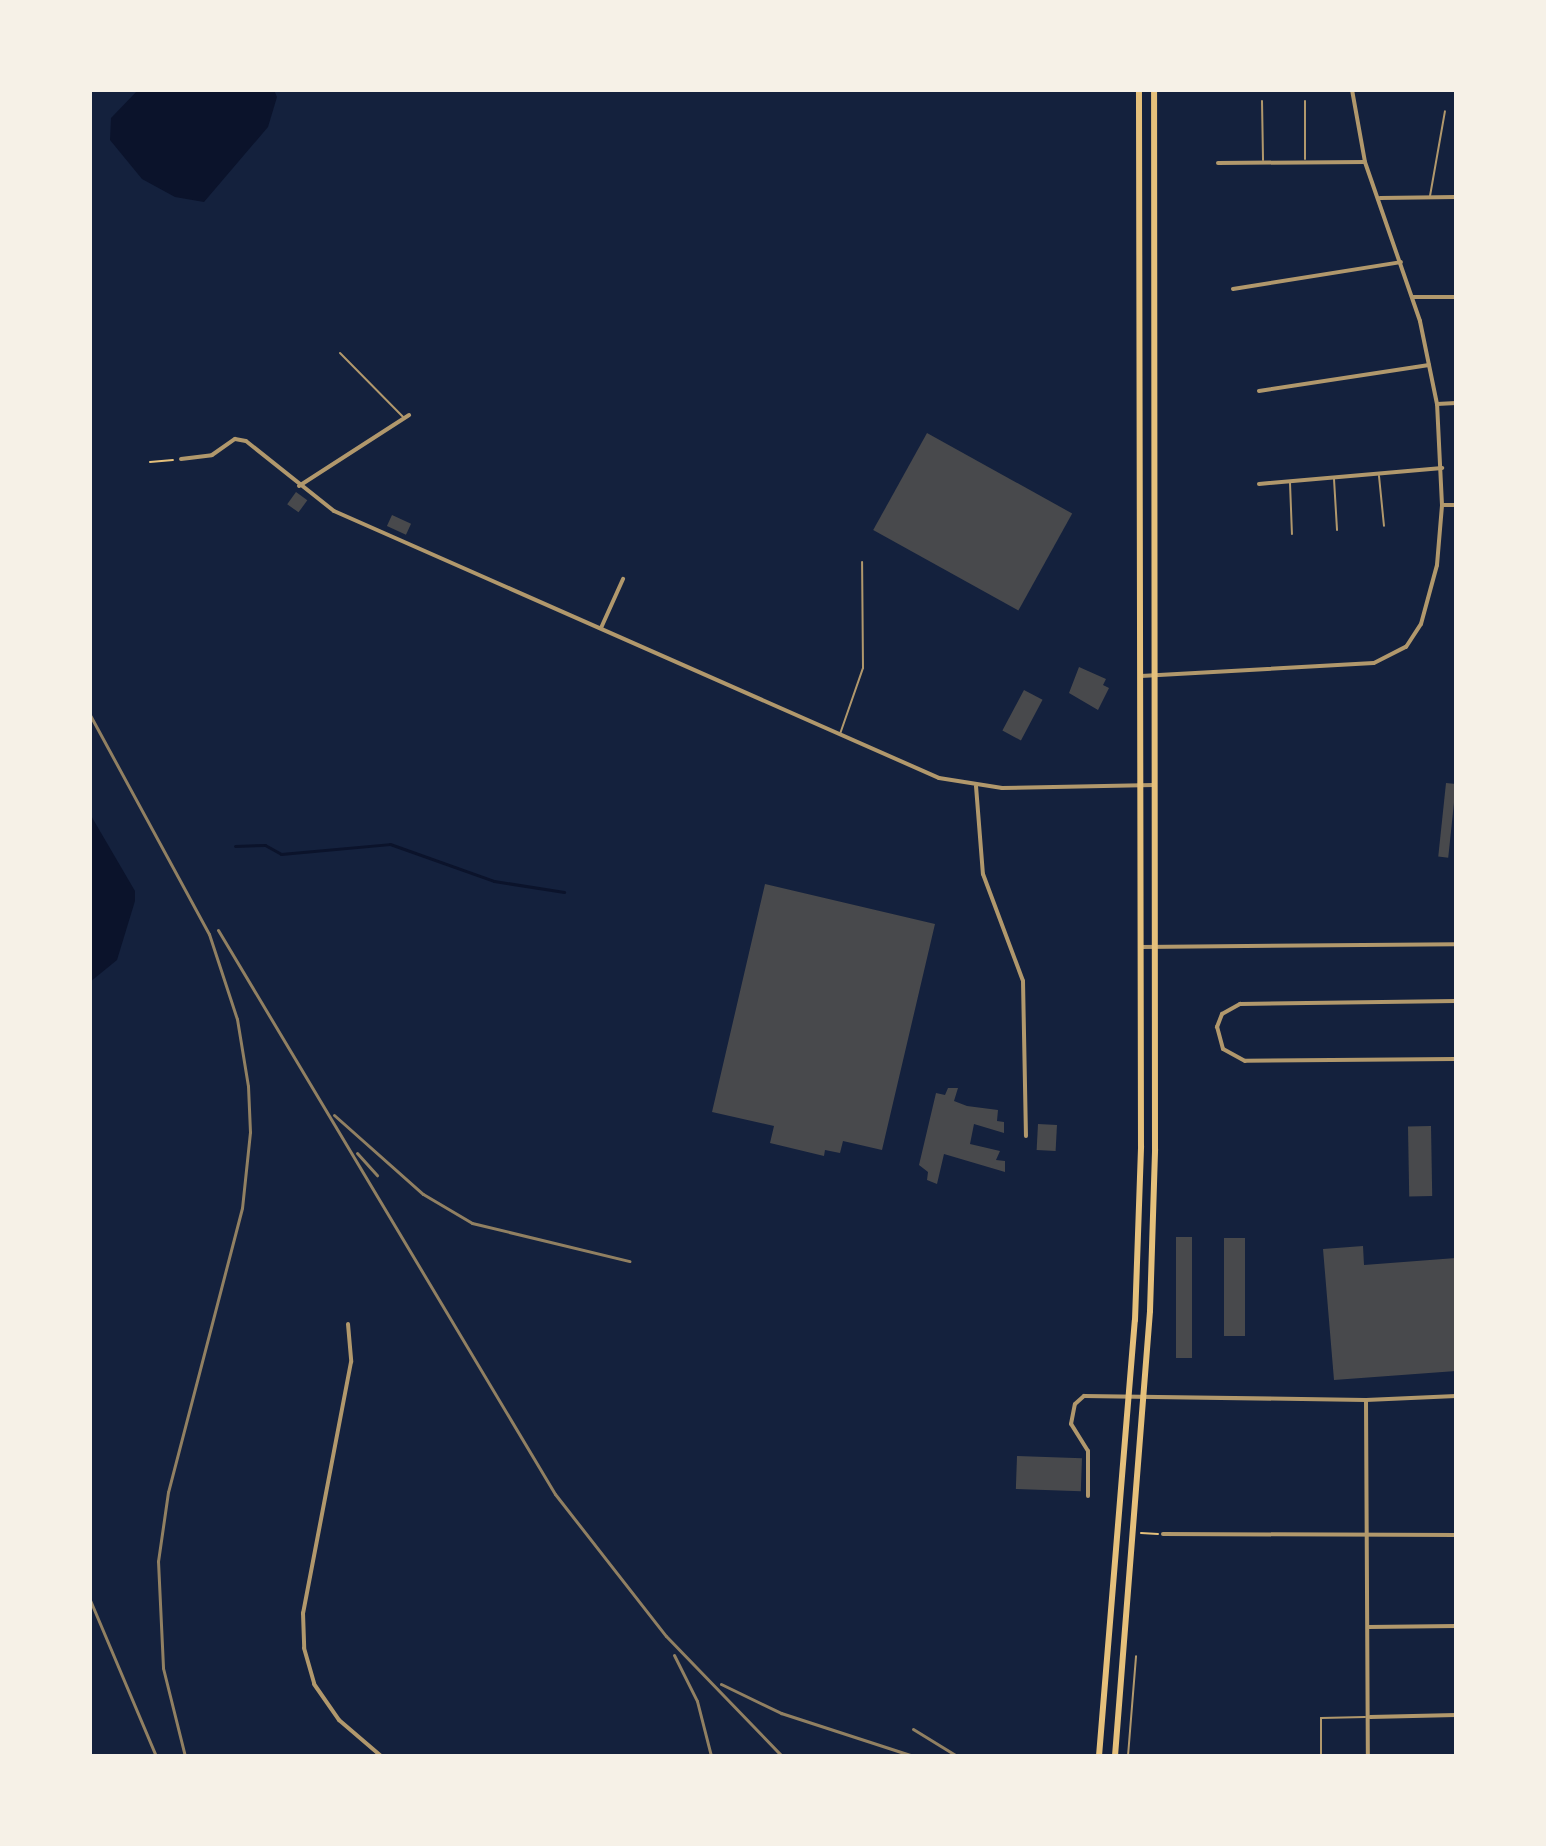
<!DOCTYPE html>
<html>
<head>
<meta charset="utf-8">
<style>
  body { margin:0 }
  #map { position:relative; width:1546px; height:1846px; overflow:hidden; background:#14213d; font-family:"Open Sans",sans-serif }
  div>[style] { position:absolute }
  .water>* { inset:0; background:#0b132b }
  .stream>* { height:3px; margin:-1.5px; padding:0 1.5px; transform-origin:1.5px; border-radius:1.5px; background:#0b132b }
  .building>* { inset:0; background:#48494c; transform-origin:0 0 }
  .path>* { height:2px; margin:-1px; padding:0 1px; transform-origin:1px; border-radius:1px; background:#e5c07b }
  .service>* { height:2px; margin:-1px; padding:0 1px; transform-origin:1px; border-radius:1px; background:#b1986c }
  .minor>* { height:4px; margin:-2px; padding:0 2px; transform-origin:2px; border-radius:2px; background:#b1986c }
  .primary>* { height:6px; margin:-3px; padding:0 3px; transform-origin:3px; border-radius:3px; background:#e5c07b }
  .rail>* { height:3px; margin:-1.5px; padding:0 1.5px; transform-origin:1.5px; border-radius:1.5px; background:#918062 }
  span { translate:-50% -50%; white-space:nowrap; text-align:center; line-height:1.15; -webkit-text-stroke:7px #f6f1e7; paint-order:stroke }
  .frame { position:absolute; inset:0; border:92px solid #f6f1e7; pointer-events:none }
</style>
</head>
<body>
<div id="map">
  <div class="water">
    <i style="clip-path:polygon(138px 90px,274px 90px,277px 97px,268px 127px,204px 202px,175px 197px,142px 179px,110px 140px,111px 118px)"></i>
    <i style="clip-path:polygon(90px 814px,135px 891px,135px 901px,117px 960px,90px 982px)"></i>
  </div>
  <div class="stream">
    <i style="left:235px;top:846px;width:30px;rotate:-2deg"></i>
    <i style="left:265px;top:845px;width:18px;rotate:29deg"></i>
    <i style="left:281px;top:854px;width:109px;rotate:-5.2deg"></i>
    <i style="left:390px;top:844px;width:110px;rotate:19.6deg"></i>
    <i style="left:494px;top:881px;width:71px;rotate:8.9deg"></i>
  </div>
  <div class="building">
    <i style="left:927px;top:433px;width:166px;height:111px;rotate:29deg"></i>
    <i style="left:296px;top:492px;width:14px;height:15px;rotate:36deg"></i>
    <i style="left:392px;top:515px;width:21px;height:12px;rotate:25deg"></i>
    <i style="clip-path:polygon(1079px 667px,1106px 679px,1103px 685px,1109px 688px,1098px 710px,1069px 693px)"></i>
    <i style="left:1024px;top:690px;width:21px;height:46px;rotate:28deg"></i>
    <i style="left:1446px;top:783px;width:10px;height:74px;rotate:6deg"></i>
    <i style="clip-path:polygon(765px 884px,935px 924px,882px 1150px,843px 1141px,840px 1153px,825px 1150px,824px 1156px,770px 1143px,774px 1126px,712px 1112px)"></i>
    <i style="clip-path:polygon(948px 1088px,958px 1088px,954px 1101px,967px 1106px,998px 1110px,997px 1121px,1004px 1122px,1004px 1133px,974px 1124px,970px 1144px,1000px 1151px,996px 1160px,1005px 1161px,1005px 1172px,944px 1154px,937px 1184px,927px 1180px,928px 1172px,919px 1165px,936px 1093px,945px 1095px)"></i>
    <i style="left:1038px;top:1124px;width:19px;height:26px;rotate:3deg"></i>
    <i style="left:1431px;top:1126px;width:70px;height:23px;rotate:89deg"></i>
    <i style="left:1176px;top:1237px;width:16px;height:121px"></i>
    <i style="left:1224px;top:1238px;width:21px;height:98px"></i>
    <i style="clip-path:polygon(1363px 1246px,1364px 1265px,1456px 1258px,1456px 1371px,1334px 1380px,1323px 1249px)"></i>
    <i style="left:1017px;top:1456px;width:65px;height:33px;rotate:2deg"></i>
  </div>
  <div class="path">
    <i style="left:150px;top:462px;width:23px;rotate:-5deg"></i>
    <i style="left:1141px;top:1533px;width:17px;rotate:3deg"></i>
  </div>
  <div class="service">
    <i style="left:1262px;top:101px;width:59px;rotate:89deg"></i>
    <i style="left:1305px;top:101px;width:58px;rotate:90deg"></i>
    <i style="left:1430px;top:196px;width:86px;rotate:-80deg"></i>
    <i style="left:340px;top:353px;width:91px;rotate:45.4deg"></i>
    <i style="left:1379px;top:476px;width:50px;rotate:84.3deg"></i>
    <i style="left:1334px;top:479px;width:51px;rotate:86.6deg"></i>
    <i style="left:1290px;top:483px;width:51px;rotate:87.8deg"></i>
    <i style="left:840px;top:734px;width:70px;rotate:-70.8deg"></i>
    <i style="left:863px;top:668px;width:106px;rotate:-90.5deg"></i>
    <i style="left:1128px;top:1756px;width:100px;rotate:-85.4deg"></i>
    <i style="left:1321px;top:1756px;width:38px;rotate:-90deg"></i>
    <i style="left:1321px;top:1718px;width:44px;rotate:-1.3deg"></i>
  </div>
  <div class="minor">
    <i style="left:1218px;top:163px;width:147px;rotate:-0.4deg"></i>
    <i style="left:1380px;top:198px;width:76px;rotate:-0.8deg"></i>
    <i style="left:1233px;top:289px;width:170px;rotate:-9.1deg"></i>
    <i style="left:1413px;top:297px;width:43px"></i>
    <i style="left:1259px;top:391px;width:172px;rotate:-8.7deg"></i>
    <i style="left:1437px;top:404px;width:19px;rotate:-3deg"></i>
    <i style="left:181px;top:459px;width:31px;rotate:-7deg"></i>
    <i style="left:212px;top:455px;width:28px;rotate:-35deg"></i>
    <i style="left:235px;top:439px;width:11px;rotate:10deg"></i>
    <i style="left:246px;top:441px;width:112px;rotate:38.5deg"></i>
    <i style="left:334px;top:511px;width:661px;rotate:23.81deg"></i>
    <i style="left:939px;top:778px;width:64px;rotate:9deg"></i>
    <i style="left:1002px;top:788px;width:152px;rotate:-1.1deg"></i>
    <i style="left:1259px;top:484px;width:184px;rotate:-5deg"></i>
    <i style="left:299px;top:486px;width:131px;rotate:-32.8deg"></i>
    <i style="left:1442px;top:505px;width:14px"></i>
    <i style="left:601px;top:628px;width:54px;rotate:-65.8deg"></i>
    <i style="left:1141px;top:676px;width:233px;rotate:-3.2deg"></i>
    <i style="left:1374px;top:663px;width:36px;rotate:-27deg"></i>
    <i style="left:1406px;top:647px;width:27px;rotate:-57deg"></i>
    <i style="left:1421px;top:624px;width:61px;rotate:-74.8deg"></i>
    <i style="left:1437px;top:565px;width:60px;rotate:-85.2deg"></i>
    <i style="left:1442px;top:505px;width:101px;rotate:-92.8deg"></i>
    <i style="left:1437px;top:404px;width:85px;rotate:-101.6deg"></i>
    <i style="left:1420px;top:321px;width:168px;rotate:-109.1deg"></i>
    <i style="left:1365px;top:162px;width:73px;rotate:-100.2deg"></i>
    <i style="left:976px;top:786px;width:88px;rotate:85.5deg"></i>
    <i style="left:983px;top:874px;width:114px;rotate:69.5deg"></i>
    <i style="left:1023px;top:981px;width:155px;rotate:88.9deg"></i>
    <i style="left:1141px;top:947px;width:315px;rotate:-0.5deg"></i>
    <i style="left:1456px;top:1035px;width:38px;rotate:90deg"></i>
    <i style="left:1455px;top:1059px;width:210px;rotate:179.5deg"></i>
    <i style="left:1245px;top:1061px;width:25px;rotate:-151deg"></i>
    <i style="left:1223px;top:1049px;width:23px;rotate:-105deg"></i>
    <i style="left:1217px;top:1027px;width:14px;rotate:-69deg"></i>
    <i style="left:1222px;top:1014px;width:21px;rotate:-29deg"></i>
    <i style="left:1240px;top:1004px;width:216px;rotate:-0.8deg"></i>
    <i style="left:348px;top:1324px;width:38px;rotate:85deg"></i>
    <i style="left:351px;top:1362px;width:256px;rotate:100.8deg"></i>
    <i style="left:303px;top:1613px;width:35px;rotate:88deg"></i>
    <i style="left:304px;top:1648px;width:37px;rotate:74deg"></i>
    <i style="left:314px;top:1684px;width:44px;rotate:55.2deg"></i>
    <i style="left:339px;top:1720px;width:55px;rotate:40.6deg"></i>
    <i style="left:1366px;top:1400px;width:356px;rotate:89.7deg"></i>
    <i style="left:1088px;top:1496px;width:45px;rotate:-90deg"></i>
    <i style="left:1088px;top:1451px;width:32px;rotate:-122deg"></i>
    <i style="left:1071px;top:1424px;width:20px;rotate:-79deg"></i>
    <i style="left:1075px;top:1404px;width:12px;rotate:-42deg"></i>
    <i style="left:1084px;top:1396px;width:282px;rotate:0.8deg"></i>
    <i style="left:1366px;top:1400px;width:90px;rotate:-2.5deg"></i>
    <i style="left:1163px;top:1534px;width:293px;rotate:0.2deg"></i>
    <i style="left:1368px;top:1627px;width:88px;rotate:-0.7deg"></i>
    <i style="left:1370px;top:1717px;width:86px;rotate:-1.3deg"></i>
  </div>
  <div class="primary">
    <i style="left:1099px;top:1756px;width:437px;rotate:-85.3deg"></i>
    <i style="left:1135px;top:1320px;width:174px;rotate:-88deg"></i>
    <i style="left:1141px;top:1146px;width:1056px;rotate:-90.11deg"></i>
    <i style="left:1115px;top:1756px;width:446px;rotate:-85.5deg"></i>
    <i style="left:1150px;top:1311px;width:162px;rotate:-88.2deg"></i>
    <i style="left:1155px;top:1149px;width:1059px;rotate:-90.05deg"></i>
  </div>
  <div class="rail">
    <i style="left:90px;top:715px;width:249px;rotate:61.5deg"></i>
    <i style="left:209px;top:934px;width:89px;rotate:71.8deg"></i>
    <i style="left:237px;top:1019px;width:68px;rotate:80.7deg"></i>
    <i style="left:248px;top:1086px;width:46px;rotate:87.5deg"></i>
    <i style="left:250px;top:1132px;width:76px;rotate:96deg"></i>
    <i style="left:242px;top:1208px;width:293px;rotate:104.6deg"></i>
    <i style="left:168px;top:1492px;width:70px;rotate:98.2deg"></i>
    <i style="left:158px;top:1561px;width:107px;rotate:87.3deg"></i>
    <i style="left:163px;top:1668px;width:91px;rotate:76deg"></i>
    <i style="left:218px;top:930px;width:657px;rotate:59.14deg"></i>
    <i style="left:555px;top:1494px;width:180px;rotate:52deg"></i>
    <i style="left:666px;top:1636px;width:167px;rotate:46deg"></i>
    <i style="left:334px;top:1115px;width:119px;rotate:41.6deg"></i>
    <i style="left:423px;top:1194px;width:57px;rotate:30.6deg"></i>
    <i style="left:472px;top:1223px;width:162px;rotate:13.6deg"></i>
    <i style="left:357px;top:1153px;width:30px;rotate:48deg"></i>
    <i style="left:90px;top:1600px;width:169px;rotate:67.1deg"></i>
    <i style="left:674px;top:1655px;width:51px;rotate:63.4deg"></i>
    <i style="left:697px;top:1701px;width:57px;rotate:75.7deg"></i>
    <i style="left:721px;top:1684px;width:67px;rotate:25.8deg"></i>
    <i style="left:781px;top:1713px;width:139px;rotate:18deg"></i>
    <i style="left:913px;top:1729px;width:52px;rotate:31.5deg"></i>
  </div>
  <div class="frame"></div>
</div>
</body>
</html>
